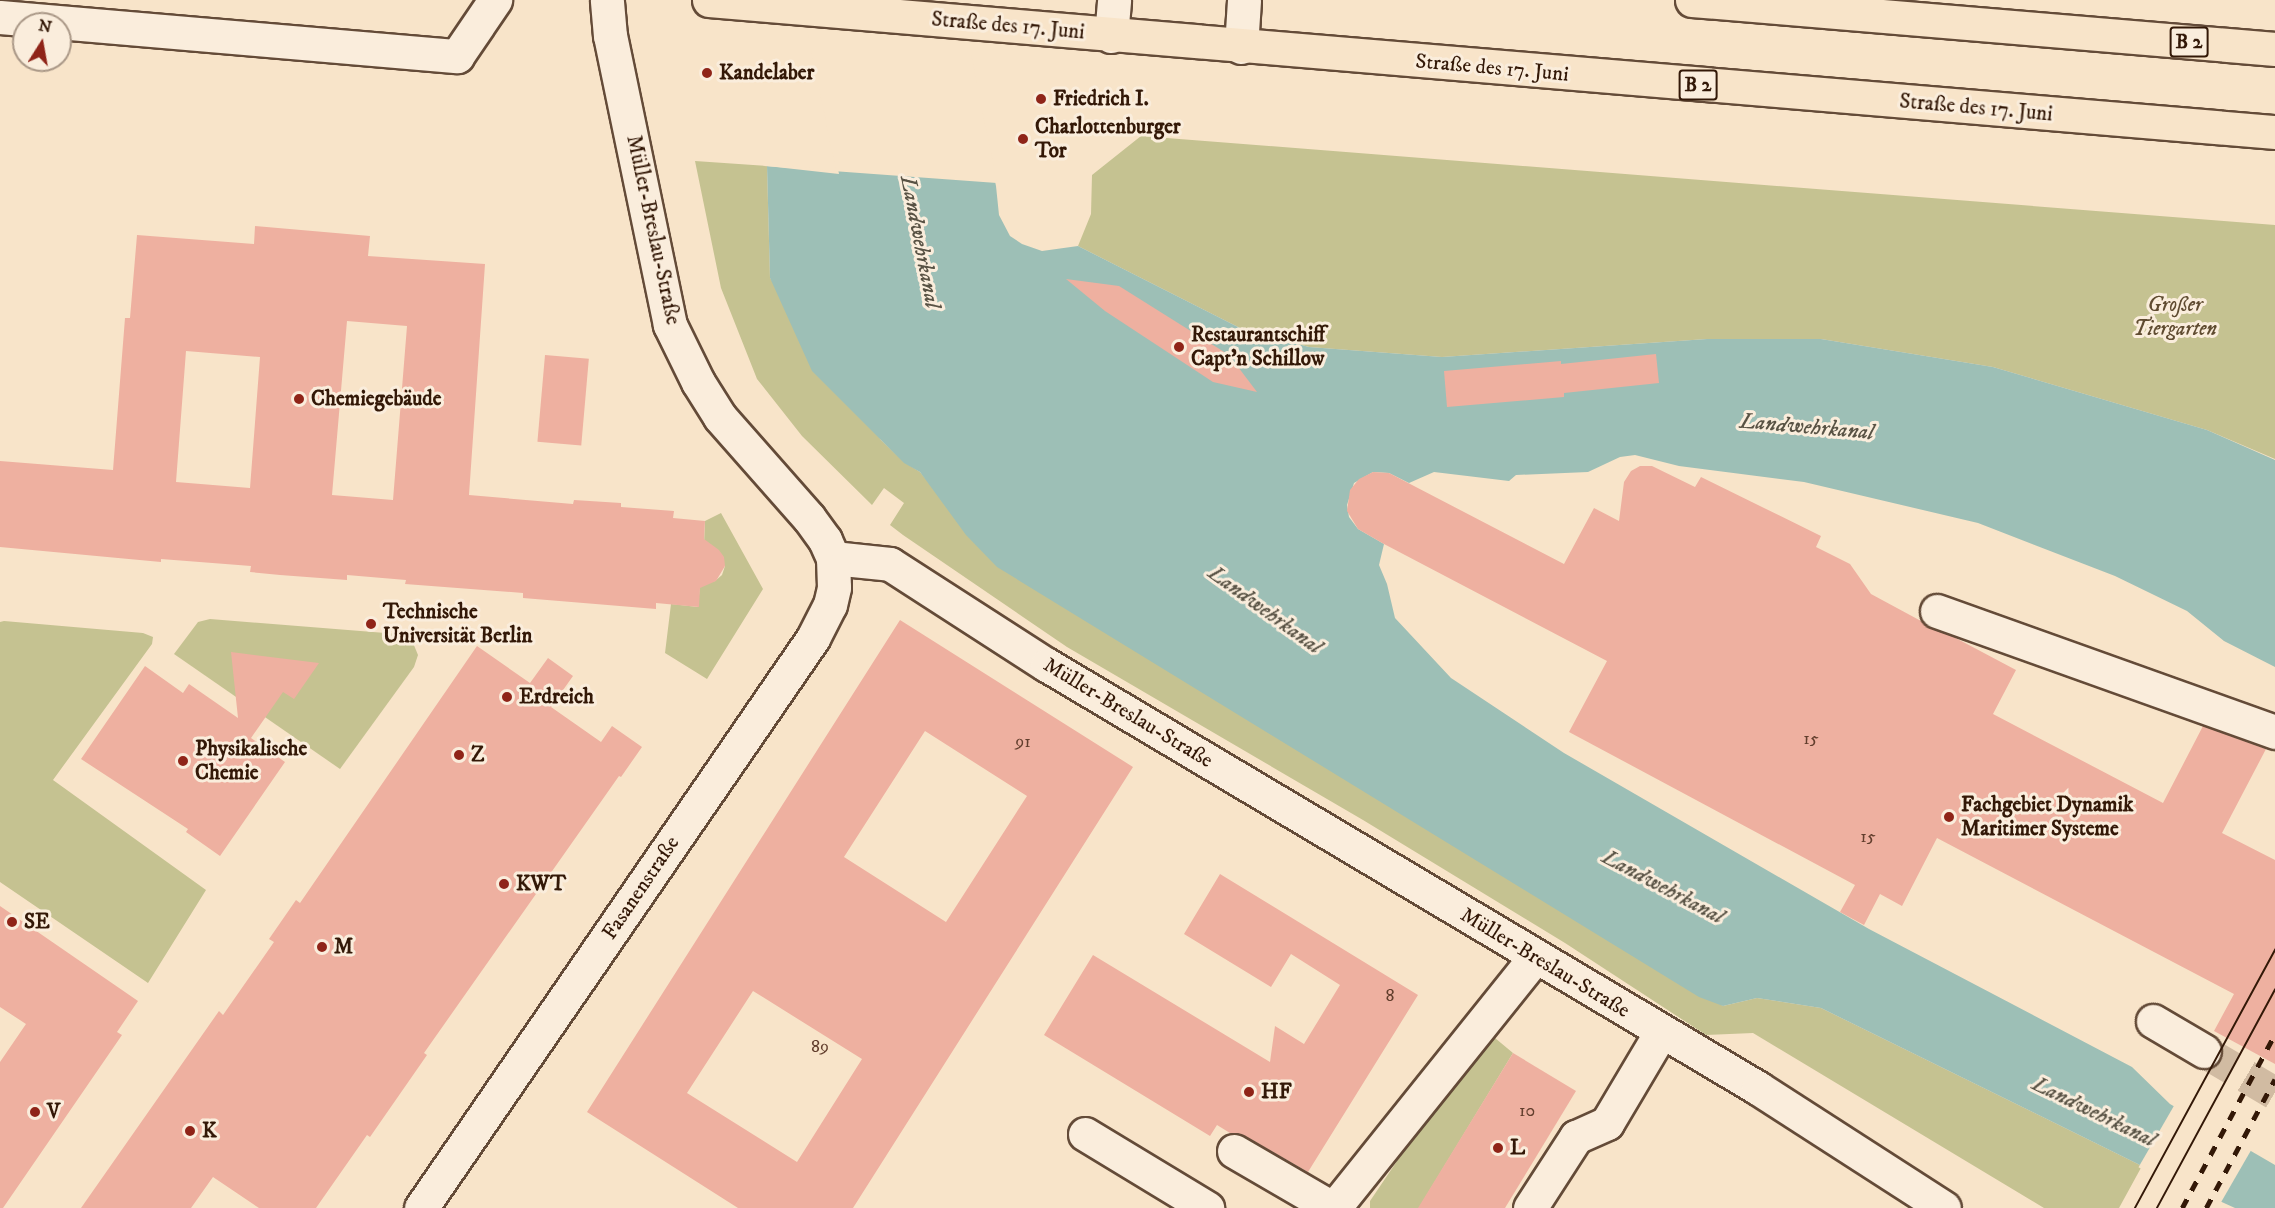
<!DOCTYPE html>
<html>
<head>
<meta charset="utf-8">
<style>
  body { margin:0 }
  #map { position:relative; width:2275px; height:1208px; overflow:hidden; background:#f8e4c9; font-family:"IM FELL DW Pica",serif }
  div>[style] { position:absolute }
  .green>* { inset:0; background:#c5c291 }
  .water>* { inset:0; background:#9dbfb6 }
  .pier>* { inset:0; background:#f8e4c9; transform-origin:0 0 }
  .building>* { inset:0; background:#eeb0a0; transform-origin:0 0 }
  .minor-tunnel>* { height:33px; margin-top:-16.5px; transform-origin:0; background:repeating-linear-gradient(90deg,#d1bba2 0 33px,transparent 0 49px) }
  .roads { filter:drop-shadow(2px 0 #644b38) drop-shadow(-2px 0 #644b38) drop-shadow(0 2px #644b38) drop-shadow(0 -2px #644b38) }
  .minor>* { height:33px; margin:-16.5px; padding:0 16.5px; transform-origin:16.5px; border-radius:16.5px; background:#faeddc }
  .major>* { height:33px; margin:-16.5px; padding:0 16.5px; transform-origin:16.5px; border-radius:16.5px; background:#f8e4c9 }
  .tram>* { height:1.5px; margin:-0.75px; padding:0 0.75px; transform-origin:0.75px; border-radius:0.75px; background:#331807 }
  .rail>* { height:4.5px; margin-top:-2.25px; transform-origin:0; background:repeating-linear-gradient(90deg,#331807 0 10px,transparent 0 20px) }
  .dots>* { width:16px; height:16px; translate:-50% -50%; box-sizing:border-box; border:3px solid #faeddc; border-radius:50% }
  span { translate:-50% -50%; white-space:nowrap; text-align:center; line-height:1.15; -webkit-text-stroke:6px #faeddc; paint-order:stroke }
  .number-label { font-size:18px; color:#623e2d }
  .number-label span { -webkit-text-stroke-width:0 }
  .shield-label span { padding:2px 4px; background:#faeddc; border:2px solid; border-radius:4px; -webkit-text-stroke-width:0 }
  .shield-label { font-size:20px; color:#331807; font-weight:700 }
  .street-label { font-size:21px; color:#331807 }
  .poi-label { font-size:21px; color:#331807; font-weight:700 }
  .left { translate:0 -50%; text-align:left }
  .park-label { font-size:21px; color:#5f4b30; font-style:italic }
  .water-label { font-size:22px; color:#585244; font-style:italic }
  .north { position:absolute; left:12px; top:12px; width:60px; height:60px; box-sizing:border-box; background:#faeddc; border:2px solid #aa9887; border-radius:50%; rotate:11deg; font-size:16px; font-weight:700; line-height:24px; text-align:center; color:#331807 }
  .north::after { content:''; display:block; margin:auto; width:21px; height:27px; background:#8f2418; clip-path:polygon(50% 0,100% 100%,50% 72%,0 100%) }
</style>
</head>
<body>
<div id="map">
  <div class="green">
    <i style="clip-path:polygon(1141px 136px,2275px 225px,2275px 459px,2207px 430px,1993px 367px,1821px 339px,1707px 339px,1442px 357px,1309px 347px,1240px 328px,1078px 246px,1091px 214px,1092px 175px)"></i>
    <i style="clip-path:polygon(695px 161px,767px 166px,770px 278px,881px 440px,904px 462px,920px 472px,936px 491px,1723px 1006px,1757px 998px,1821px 1008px,2142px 1166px,2119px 1208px,2044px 1208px,1753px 1033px,1706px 1035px,1565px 943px,1363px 820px,1067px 647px,903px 535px,890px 525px,904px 503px,884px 488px,872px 505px,802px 436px,757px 379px,721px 288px)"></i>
    <i style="clip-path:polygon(721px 513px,763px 589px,707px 679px,665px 653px,671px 604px,698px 607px,700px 584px,715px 581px,722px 575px,725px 566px,704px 544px,705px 521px)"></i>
    <i style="clip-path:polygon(210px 619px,398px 634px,411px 638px,418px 655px,414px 667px,340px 769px,174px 654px,198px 622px)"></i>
    <i style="clip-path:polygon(4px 621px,143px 633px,153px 637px,152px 644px,53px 780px,206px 890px,148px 983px,0 882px,0 622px)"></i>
    <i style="clip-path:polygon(1495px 1038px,1513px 1053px,1420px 1206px,1423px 1208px,1370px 1208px,1370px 1201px,1437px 1102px)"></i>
  </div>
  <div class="water">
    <i style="clip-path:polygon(804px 0,957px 0,996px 186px,999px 215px,1010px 236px,1022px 244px,1042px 251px,1078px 246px,1240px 328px,1309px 347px,1442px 357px,1707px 339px,1821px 339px,1993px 367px,2207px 430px,2275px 460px,2275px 667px,2224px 641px,2187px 611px,2115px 576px,1978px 523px,1804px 482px,1679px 466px,1635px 455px,1620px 457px,1588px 472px,1516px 475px,1509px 481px,1434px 472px,1409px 483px,1389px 473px,1373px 472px,1354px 483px,1347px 505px,1349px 517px,1358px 529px,1384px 544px,1379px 565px,1387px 584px,1395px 618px,1451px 678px,1564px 753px,1869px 929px,2132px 1067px,2170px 1104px,2275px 1165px,2275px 1208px,2235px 1208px,2142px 1166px,1821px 1008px,1757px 998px,1723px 1006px,1699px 997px,997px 567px,966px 535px,920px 472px,904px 463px,812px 371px,770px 278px,767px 166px,839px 174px)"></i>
  </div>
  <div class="pier">
    <i style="clip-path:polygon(801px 0,960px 0,997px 183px,764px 166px,767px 163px,836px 171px)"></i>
    <i style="left:2175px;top:1104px;width:89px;height:73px;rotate:30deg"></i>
  </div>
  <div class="building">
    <i style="clip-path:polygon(evenodd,255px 226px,370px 236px,368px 256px,485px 264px,469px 495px,573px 504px,574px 500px,621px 503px,621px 507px,674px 511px,673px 518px,705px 521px,704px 539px,719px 550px,724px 557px,725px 566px,716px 581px,700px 588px,699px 607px,656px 603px,656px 609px,523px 598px,523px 593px,405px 584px,406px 580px,347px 575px,347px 580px,280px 575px,250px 572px,251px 566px,161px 559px,161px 562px,0 547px,0 461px,113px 470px,125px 318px,130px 318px,137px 235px,254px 244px,255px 226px,347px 321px,407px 326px,393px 500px,332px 495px,347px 321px,255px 226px,186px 351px,260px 357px,250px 488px,176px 482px,186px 351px)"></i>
    <i style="clip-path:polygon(1066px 279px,1119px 286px,1229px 355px,1257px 392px,1213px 382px,1105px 311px)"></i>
    <i style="clip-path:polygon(1656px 354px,1659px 383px,1564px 393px,1564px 397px,1447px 407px,1444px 371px,1561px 361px,1561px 364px)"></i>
    <i style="left:545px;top:355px;width:44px;height:87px;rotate:5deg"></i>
    <i style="clip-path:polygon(1640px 466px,1652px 466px,1695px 487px,1701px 477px,1821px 536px,1816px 547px,1850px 564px,1871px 594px,1921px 621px,1930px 628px,1950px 635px,2016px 670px,1993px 714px,2163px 803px,2203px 726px,2266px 749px,2222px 833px,2275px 860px,2275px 1064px,2214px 1031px,2234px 994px,1937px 838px,1902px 906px,1880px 894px,1864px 925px,1840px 912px,1855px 885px,1569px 732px,1607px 661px,1384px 544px,1358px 529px,1347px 511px,1350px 490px,1359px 479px,1373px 472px,1389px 473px,1564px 564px,1594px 508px,1619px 521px,1624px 482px,1631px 471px)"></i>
    <i style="clip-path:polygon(evenodd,900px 620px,1133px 767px,853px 1208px,738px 1208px,587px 1112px,900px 620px,925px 731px,1027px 796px,946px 922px,844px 857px,925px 731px,900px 620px,753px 991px,862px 1059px,797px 1162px,687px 1093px,753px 991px)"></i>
    <i style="clip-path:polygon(477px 646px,530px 683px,548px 658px,573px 676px,551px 707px,601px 742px,612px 726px,642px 747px,621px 777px,619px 776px,424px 1053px,427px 1055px,370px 1137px,367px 1135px,316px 1208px,259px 1208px,213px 1177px,191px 1208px,81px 1208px,219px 1011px,223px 1015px,274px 942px,269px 939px,296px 900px,300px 903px)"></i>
    <i style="clip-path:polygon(231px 652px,319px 663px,294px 699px,283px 692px,251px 738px,285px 762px,220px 856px,186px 832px,188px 829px,81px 759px,145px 666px,183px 693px,189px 684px,238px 718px)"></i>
    <i style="clip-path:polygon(1220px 874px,1418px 995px,1308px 1172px,1243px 1135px,1230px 1133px,1217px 1125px,1210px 1136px,1044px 1035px,1093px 955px,1270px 1062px,1275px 1026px,1304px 1044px,1340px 985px,1291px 954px,1271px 987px,1184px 934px)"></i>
    <i style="clip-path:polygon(0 906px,138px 1001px,117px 1032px,122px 1035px,3px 1208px,0 1208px,0 1062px,26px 1024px,0 1007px)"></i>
    <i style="clip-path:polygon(1513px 1053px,1576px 1091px,1505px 1208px,1418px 1208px)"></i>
  </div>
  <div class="minor-tunnel">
    <i style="left:2204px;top:1051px;width:82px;rotate:30.6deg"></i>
  </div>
  <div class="roads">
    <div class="minor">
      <i style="left:0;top:17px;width:459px;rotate:4.9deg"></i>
      <i style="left:457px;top:56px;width:68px;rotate:-55.8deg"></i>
      <i style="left:1111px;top:36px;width:36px;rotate:-85deg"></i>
      <i style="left:1241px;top:47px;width:47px;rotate:-86.3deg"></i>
      <i style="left:833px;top:558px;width:57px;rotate:6deg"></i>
      <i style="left:890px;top:564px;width:187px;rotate:32.8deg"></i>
      <i style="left:1047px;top:665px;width:827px;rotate:30.75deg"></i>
      <i style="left:1758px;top:1088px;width:221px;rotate:32.8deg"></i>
      <i style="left:1937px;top:611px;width:359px;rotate:19.7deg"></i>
      <i style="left:2153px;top:1021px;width:59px;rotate:30.5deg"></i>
      <i style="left:1085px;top:1134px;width:143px;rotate:31.2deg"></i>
      <i style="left:1234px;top:1151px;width:113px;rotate:30.2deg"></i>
      <i style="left:421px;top:1208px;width:692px;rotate:-55.48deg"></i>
      <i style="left:813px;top:638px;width:37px;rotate:-63deg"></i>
      <i style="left:830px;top:605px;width:18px;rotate:-77deg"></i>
      <i style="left:834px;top:587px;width:29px;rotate:-92deg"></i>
      <i style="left:833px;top:558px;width:20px;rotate:-114deg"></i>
      <i style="left:825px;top:540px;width:27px;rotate:-126deg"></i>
      <i style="left:809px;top:518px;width:135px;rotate:-131.4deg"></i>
      <i style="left:720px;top:417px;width:41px;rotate:-122.2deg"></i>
      <i style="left:698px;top:382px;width:64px;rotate:-116.2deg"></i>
      <i style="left:670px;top:325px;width:295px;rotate:-101.7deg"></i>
      <i style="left:610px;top:36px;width:36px;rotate:-95deg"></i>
      <i style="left:1334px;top:1208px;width:322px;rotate:-51.3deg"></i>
      <i style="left:1530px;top:1208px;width:85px;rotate:-57.1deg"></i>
      <i style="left:1576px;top:1137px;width:34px;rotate:-24deg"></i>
      <i style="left:1607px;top:1123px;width:106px;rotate:-59.3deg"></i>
    </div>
    <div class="major">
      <i style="left:709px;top:0;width:1572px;rotate:4.82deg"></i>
      <i style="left:1692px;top:0;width:585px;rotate:4.8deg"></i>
    </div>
  </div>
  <div class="tram">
    <i style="left:2135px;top:1208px;width:294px;rotate:-61.5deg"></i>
    <i style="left:2157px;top:1208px;width:248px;rotate:-61.6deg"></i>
  </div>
  <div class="rail">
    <i style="left:2182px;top:1208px;width:197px;rotate:-61.9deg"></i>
    <i style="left:2206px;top:1208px;width:146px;rotate:-61.9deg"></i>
  </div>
  <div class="dots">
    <i style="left:707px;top:73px;background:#8f2418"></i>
    <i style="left:1041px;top:99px;background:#8f2418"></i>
    <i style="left:1023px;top:139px;background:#8f2418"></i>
    <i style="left:1179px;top:347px;background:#8f2418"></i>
    <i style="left:299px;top:399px;background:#8f2418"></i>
    <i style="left:371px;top:624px;background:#8f2418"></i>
    <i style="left:507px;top:697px;background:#8f2418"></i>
    <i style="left:459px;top:755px;background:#8f2418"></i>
    <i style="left:183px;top:761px;background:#8f2418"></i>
    <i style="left:1949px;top:817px;background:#8f2418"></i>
    <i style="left:504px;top:884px;background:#8f2418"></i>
    <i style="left:12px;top:922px;background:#8f2418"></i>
    <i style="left:322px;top:947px;background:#8f2418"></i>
    <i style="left:1249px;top:1092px;background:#8f2418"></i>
    <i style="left:35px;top:1112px;background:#8f2418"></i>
    <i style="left:190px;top:1131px;background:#8f2418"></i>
    <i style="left:1498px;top:1148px;background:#8f2418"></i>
  </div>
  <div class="number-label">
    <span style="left:1811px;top:739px">15</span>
    <span style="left:1023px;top:742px">91</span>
    <span style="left:1868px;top:837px">15</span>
    <span style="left:1390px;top:996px">8</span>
    <span style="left:820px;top:1047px">89</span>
    <span style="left:1527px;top:1111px">10</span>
  </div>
  <div class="shield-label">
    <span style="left:2189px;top:42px">B 2</span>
    <span style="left:1698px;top:85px">B 2</span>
  </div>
  <div class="street-label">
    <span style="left:1008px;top:26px;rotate:5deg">Straße des 17. Juni</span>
    <span style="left:1492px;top:68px;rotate:5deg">Straße des 17. Juni</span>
    <span style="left:1976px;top:108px;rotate:5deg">Straße des 17. Juni</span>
    <span style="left:653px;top:230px;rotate:78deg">Müller-Breslau-Straße</span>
    <span style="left:1128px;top:713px;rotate:31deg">Müller-Breslau-Straße</span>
    <span style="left:641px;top:888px;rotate:-56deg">Fasanenstraße</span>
    <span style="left:1545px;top:963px;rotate:31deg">Müller-Breslau-Straße</span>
  </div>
  <div class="poi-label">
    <span class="left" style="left:719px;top:73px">Kandelaber</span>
    <span class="left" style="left:1053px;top:99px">Friedrich I.</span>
    <span class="left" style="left:1035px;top:139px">Charlottenburger<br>Tor</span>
    <span class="left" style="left:1191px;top:347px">Restaurantschiff<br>Capt'n Schillow</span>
    <span class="left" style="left:311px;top:399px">Chemiegebäude</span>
    <span class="left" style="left:383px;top:624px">Technische<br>Universität Berlin</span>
    <span class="left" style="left:519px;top:697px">Erdreich</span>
    <span class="left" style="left:195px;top:761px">Physikalische<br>Chemie</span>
    <span class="left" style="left:471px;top:755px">Z</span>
    <span class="left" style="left:1961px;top:817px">Fachgebiet Dynamik<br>Maritimer Systeme</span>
    <span class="left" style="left:516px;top:884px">KWT</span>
    <span class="left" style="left:24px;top:922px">SE</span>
    <span class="left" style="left:334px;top:947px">M</span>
    <span class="left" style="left:1261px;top:1092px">HF</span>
    <span class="left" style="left:47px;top:1112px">V</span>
    <span class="left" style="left:202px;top:1131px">K</span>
    <span class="left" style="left:1510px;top:1148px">L</span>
  </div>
  <div class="park-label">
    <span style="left:2175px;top:317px">Großer<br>Tiergarten</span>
  </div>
  <div class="water-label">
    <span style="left:920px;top:242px;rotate:79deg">Landwehrkanal</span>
    <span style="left:1807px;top:427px;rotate:5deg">Landwehrkanal</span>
    <span style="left:1265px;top:610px;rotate:36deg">Landwehrkanal</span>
    <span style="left:1663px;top:887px;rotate:28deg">Landwehrkanal</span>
    <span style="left:2094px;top:1112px;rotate:26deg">Landwehrkanal</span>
  </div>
  <div class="north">N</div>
</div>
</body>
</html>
